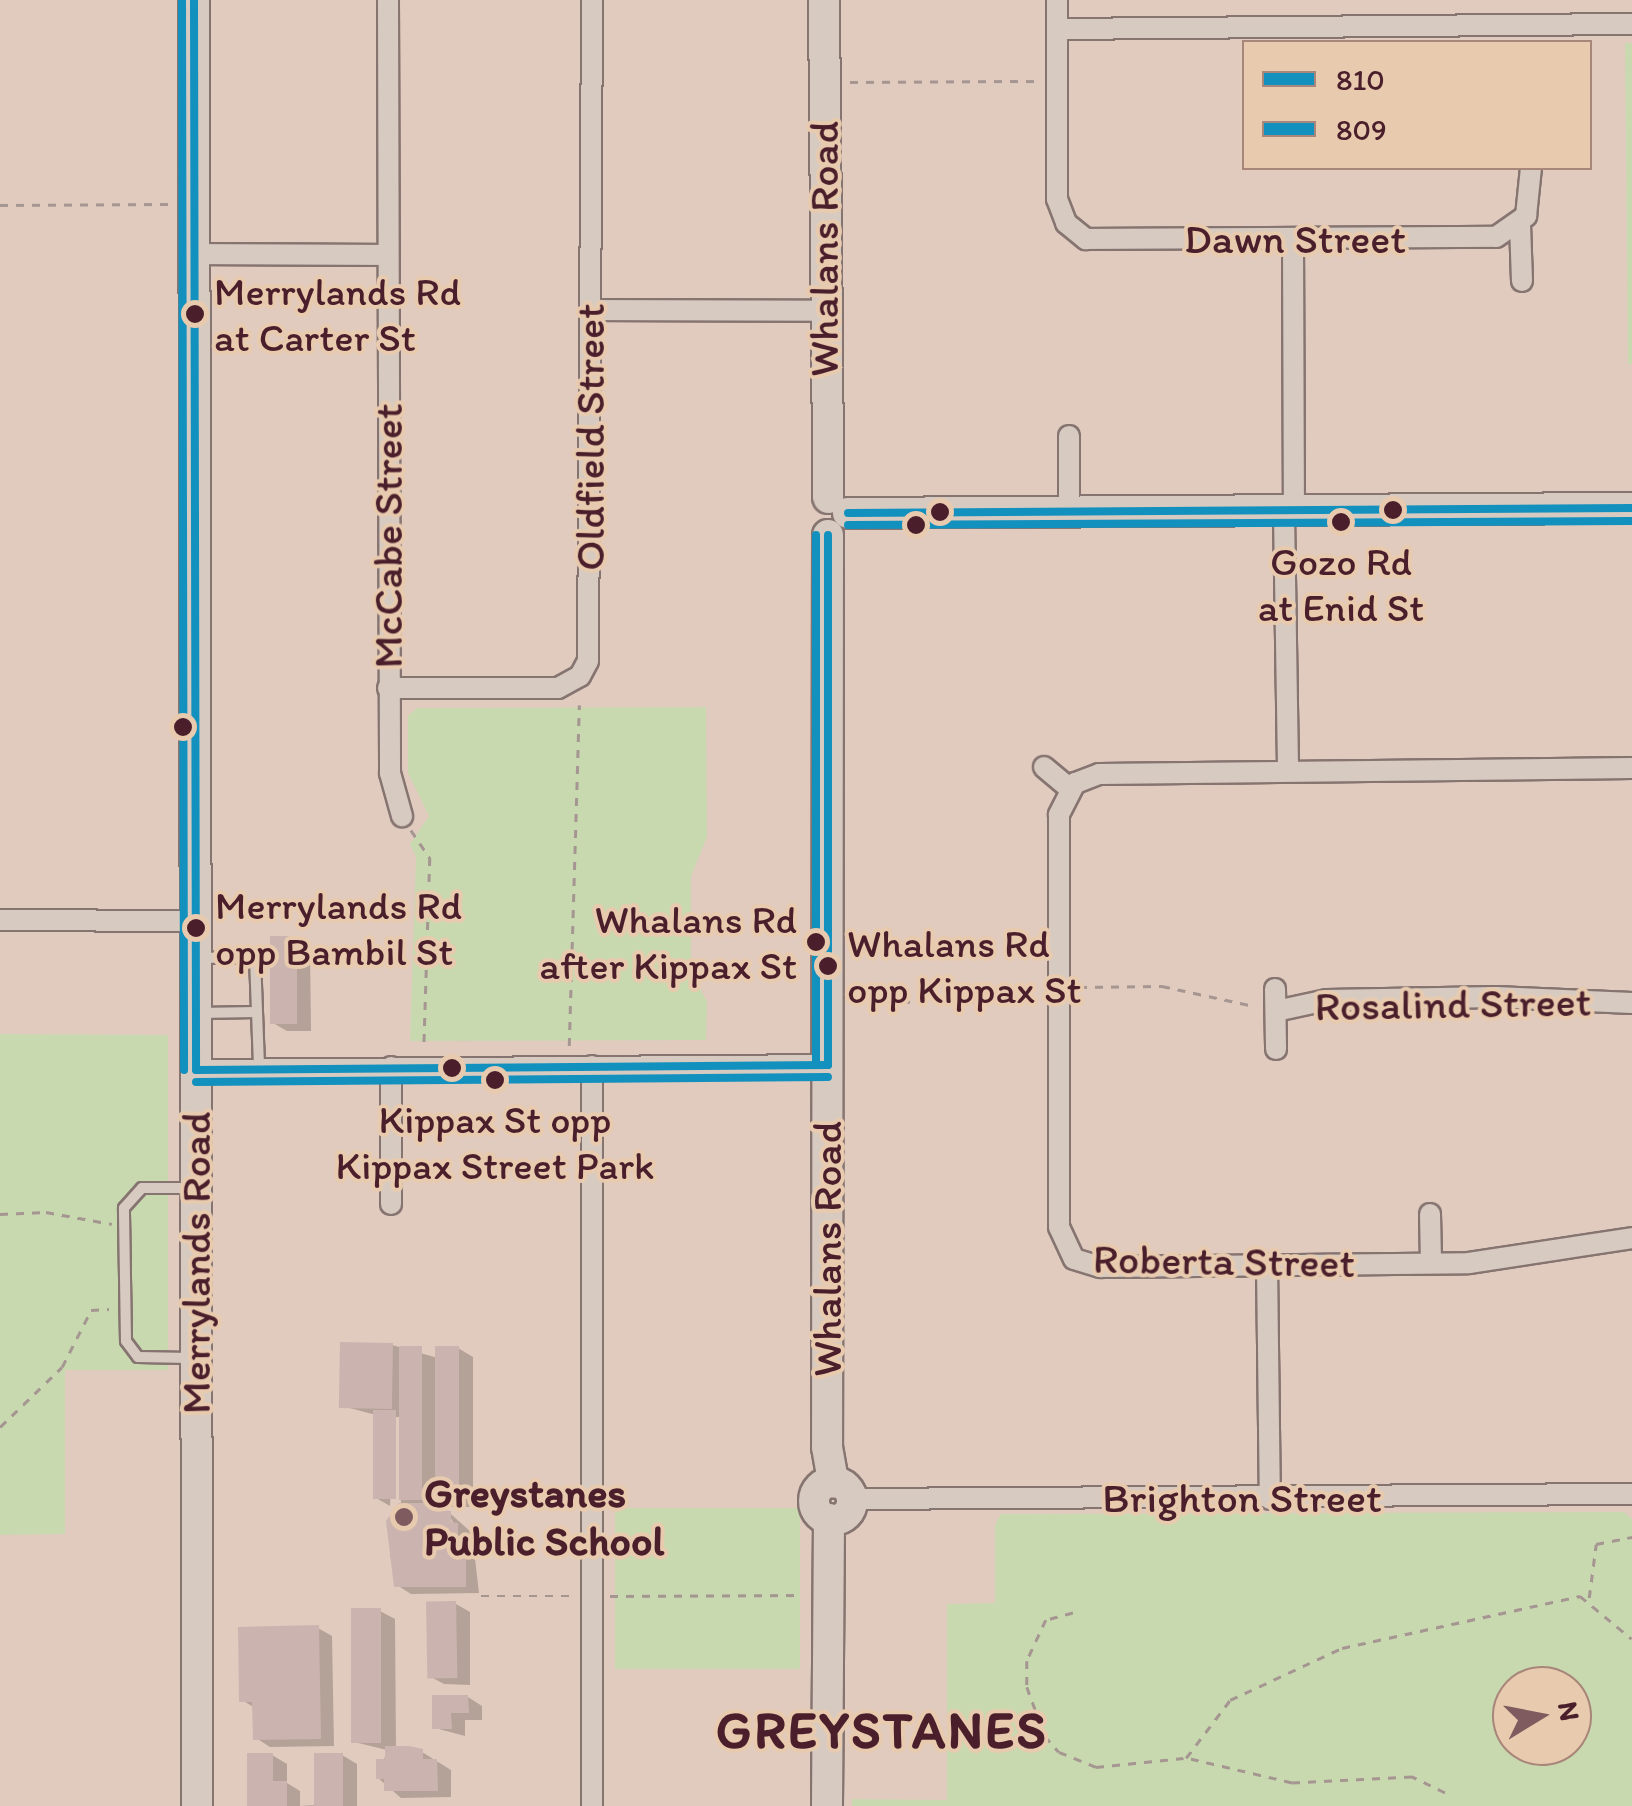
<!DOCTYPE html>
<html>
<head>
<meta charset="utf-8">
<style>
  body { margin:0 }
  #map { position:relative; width:1632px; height:1806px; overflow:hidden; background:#e1cbbf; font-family:Itim,sans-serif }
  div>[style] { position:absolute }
  .green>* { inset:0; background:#c8d8af; transform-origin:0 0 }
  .shadow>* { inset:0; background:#0003 }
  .building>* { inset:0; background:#cbb4af; transform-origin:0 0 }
  .path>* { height:2.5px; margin-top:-1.25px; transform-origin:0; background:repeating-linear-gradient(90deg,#a59691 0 8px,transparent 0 16px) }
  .roads { filter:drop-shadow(2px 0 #867471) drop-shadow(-2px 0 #867471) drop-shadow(0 2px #867471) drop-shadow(0 -2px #867471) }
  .lane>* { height:10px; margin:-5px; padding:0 5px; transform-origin:5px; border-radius:5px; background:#d7cbc1 }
  .street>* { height:20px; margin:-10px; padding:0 10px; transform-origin:10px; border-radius:10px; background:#d7cbc1 }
  .secondary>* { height:30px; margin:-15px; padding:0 15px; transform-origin:15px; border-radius:15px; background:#d7cbc1 }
  .secondary>.ring { margin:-15px; padding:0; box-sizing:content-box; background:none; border:30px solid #d7cbc1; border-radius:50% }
  .bus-1>* { height:8px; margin:-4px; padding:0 4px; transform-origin:4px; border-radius:4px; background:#1290be }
  .bus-2>* { height:8px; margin:-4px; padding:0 4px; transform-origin:4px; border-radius:4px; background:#1290be }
  .dots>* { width:28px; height:28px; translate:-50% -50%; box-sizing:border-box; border:5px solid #e8caae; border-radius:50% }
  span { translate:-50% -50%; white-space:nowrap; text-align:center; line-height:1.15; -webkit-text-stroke:8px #e8caae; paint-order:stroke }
  .bus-label { font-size:40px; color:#4a1f2b }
  .left { translate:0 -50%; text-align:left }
  .right { translate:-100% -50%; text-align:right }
  .street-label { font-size:42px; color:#4a1f2b }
  .poi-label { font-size:42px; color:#4a1f2b; font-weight:700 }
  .district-label { font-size:52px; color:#4a1f2b; font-weight:700; letter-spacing:2.5px }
  .legend { position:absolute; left:1242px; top:40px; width:350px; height:130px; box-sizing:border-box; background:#e8caae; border:2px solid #a9867a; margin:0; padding:12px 18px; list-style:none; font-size:30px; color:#4a1f2b }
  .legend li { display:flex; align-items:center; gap:20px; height:50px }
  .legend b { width:50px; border:2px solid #a9867a }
  .north { position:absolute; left:1492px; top:1666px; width:100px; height:100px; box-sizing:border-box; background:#e8caae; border:2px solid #a9867a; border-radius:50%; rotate:80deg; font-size:28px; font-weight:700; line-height:40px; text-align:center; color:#4a1f2b }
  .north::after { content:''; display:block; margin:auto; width:35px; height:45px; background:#7f5b5f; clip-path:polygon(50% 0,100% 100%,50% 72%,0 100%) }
</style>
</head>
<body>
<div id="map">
  <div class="green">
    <i style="clip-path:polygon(1625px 43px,1632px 43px,1632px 364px,1628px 364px)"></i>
    <i style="clip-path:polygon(706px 707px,707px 837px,691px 876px,691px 970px,707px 1002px,706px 1040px,410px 1041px,416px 857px,410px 844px,429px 816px,408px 773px,408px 716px,417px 708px)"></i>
    <i style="clip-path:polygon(0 1034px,168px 1035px,168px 1370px,65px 1370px,65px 1534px,0 1535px)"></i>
    <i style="left:615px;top:1508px;width:185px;height:161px"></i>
    <i style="clip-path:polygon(evenodd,1624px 1512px,1632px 1519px,1632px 1806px,852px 1806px,852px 1799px,947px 1800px,947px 1604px,995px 1603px,995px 1525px,1001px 1514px,1624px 1512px,1512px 1686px,1572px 1686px,1572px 1746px,1512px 1746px,1512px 1686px)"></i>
  </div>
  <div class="shadow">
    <i style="clip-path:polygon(296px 938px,310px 947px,311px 1031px,287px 1031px,273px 1023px)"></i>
    <i style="clip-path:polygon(evenodd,392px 1345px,438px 1358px,458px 1348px,473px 1357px,473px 1507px,443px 1507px,472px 1533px,479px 1593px,411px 1594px,397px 1585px,397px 1561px,390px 1557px,401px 1506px,399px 1417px,394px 1417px,390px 1506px,376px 1498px,376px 1415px,342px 1406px,392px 1345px,436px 1497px,450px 1505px,436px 1505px,436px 1497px,392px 1345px,442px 1510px,447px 1510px,458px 1533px,454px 1535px,442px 1510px)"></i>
    <i style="clip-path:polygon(456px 1604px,470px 1612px,470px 1685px,444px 1684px,429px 1676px)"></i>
    <i style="clip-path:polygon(380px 1611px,395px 1619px,396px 1750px,422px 1752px,451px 1770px,451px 1797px,401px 1798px,378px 1778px,387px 1750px,354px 1742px)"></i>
    <i style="clip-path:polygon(318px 1628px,332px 1636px,334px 1746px,270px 1747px,256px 1738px,255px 1708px,242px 1700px)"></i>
    <i style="clip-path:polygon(468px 1697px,482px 1706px,482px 1720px,465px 1720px,465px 1736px,435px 1728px)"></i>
    <i style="clip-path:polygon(272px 1755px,287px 1764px,287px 1783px,300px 1791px,300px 1806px,316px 1805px,342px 1755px,357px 1764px,357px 1806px,250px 1806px)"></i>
  </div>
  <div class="building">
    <i style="left:270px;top:936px;width:27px;height:88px"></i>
    <i style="left:340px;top:1342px;width:53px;height:66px;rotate:1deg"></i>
    <i style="left:399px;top:1346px;width:23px;height:154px"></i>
    <i style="left:435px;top:1346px;width:24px;height:154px"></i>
    <i style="left:373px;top:1410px;width:23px;height:89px"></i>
    <i style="clip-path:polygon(399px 1503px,441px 1503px,441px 1511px,451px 1511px,451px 1522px,458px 1523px,458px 1557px,466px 1557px,466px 1587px,394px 1587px,386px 1521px)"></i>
    <i style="left:456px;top:1601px;width:77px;height:30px;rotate:89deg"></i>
    <i style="left:351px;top:1608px;width:30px;height:135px"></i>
    <i style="clip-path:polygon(319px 1625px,321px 1739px,253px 1740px,252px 1702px,239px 1702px,238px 1627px)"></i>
    <i style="clip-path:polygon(432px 1695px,468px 1695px,469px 1713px,451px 1713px,452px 1729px,432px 1729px)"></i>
    <i style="clip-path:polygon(385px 1746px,409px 1746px,423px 1749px,423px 1759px,437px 1759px,438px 1791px,384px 1791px,384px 1779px,376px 1779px,376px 1759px,385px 1759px)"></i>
    <i style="clip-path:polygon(247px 1753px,273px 1753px,273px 1781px,287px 1781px,287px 1806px,247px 1806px)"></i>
    <i style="left:314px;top:1753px;width:29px;height:53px"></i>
  </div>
  <div class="path">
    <i style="left:850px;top:82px;width:187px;rotate:-0.3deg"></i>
    <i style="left:0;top:205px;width:170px;rotate:-0.3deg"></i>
    <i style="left:411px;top:830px;width:34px;rotate:56deg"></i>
    <i style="left:430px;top:858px;width:187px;rotate:91.8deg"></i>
    <i style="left:1079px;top:987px;width:83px;rotate:-0.7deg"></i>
    <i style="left:1162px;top:986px;width:94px;rotate:12.3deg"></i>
    <i style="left:854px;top:1002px;width:187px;rotate:-0.3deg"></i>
    <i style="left:569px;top:1046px;width:341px;rotate:-88.3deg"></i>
    <i style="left:0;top:1214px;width:46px;rotate:-2.5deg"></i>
    <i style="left:46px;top:1212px;width:67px;rotate:10.3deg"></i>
    <i style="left:0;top:1427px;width:86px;rotate:-44.1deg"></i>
    <i style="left:62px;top:1367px;width:64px;rotate:-63deg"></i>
    <i style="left:91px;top:1310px;width:18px;rotate:-3deg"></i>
    <i style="left:481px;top:1596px;width:91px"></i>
    <i style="left:610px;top:1596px;width:192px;rotate:-0.3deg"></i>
    <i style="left:1589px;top:1598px;width:54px;rotate:-82.6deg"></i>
    <i style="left:1596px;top:1544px;width:37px;rotate:-11deg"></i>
    <i style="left:1073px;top:1613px;width:28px;rotate:165deg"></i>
    <i style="left:1046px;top:1620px;width:45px;rotate:114.9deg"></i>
    <i style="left:1027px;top:1661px;width:26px;rotate:90deg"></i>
    <i style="left:1027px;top:1687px;width:52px;rotate:69.8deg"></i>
    <i style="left:1045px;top:1736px;width:21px;rotate:49deg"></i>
    <i style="left:1059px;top:1752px;width:40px;rotate:22deg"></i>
    <i style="left:1096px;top:1767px;width:88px;rotate:-5.8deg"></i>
    <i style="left:1445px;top:1793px;width:37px;rotate:-154deg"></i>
    <i style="left:1412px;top:1777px;width:120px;rotate:177.1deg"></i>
    <i style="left:1292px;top:1783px;width:109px;rotate:-166.7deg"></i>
    <i style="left:1186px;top:1758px;width:73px;rotate:-52.8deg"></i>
    <i style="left:1230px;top:1700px;width:123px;rotate:-24.9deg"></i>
    <i style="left:1342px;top:1648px;width:244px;rotate:-12.3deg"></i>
    <i style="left:1580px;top:1596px;width:67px;rotate:39.6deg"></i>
  </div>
  <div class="roads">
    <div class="lane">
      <i style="left:197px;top:958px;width:58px;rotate:-1deg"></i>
      <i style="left:255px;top:957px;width:111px;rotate:87.9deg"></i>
      <i style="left:198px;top:1013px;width:59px;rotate:-1deg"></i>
      <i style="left:190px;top:1358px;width:52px;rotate:-178.9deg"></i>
      <i style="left:138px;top:1357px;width:20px;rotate:-127deg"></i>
      <i style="left:126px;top:1341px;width:133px;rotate:-90.9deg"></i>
      <i style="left:124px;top:1208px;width:27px;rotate:-48deg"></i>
      <i style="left:142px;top:1188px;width:49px"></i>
    </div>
    <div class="street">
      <i style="left:388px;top:0;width:773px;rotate:89.85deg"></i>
      <i style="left:390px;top:773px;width:45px;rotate:74.4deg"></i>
      <i style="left:1057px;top:0;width:199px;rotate:90deg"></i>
      <i style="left:1057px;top:199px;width:26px;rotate:69deg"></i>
      <i style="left:1066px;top:223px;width:26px;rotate:39deg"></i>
      <i style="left:1086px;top:239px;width:410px;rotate:-0.3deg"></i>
      <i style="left:1496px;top:237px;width:37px;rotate:-35deg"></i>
      <i style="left:1526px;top:216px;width:48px;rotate:-84.1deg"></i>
      <i style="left:1057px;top:29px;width:575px;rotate:-0.5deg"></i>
      <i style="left:1520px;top:224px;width:57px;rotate:88deg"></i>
      <i style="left:1293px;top:239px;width:273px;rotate:89.8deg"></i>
      <i style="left:194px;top:254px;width:193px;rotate:0.3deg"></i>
      <i style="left:591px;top:310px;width:232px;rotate:0.2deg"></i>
      <i style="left:1284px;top:513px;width:257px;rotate:89.1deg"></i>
      <i style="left:1069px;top:514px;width:78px;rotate:-90deg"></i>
      <i style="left:388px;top:688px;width:170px"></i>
      <i style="left:558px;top:688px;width:25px;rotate:-29deg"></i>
      <i style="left:580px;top:676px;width:17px;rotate:-62deg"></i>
      <i style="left:588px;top:661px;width:661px;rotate:-89.65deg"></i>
      <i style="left:1044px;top:767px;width:34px;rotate:40deg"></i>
      <i style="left:1632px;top:768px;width:533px;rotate:179.36deg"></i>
      <i style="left:1099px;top:774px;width:26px;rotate:159deg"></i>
      <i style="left:1075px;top:783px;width:36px;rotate:117deg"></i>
      <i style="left:1059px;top:815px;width:412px;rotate:90deg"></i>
      <i style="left:1059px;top:1227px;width:35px;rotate:65deg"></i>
      <i style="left:1074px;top:1259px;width:28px;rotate:17deg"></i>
      <i style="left:1101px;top:1267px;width:368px;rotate:-0.6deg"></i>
      <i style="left:1469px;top:1263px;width:165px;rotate:-8.7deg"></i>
      <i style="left:0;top:920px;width:196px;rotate:0.3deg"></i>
      <i style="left:1275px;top:989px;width:60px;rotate:89deg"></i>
      <i style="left:1276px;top:1011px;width:52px;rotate:-12.2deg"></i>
      <i style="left:1327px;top:1000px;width:169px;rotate:-1deg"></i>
      <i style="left:1496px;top:997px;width:136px;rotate:2.5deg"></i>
      <i style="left:592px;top:1066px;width:740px;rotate:90deg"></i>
      <i style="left:391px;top:1067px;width:137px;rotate:90deg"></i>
      <i style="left:196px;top:1070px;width:632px;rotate:-0.45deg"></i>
      <i style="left:1430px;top:1214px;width:49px;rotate:88.8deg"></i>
      <i style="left:1267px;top:1264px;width:235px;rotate:89.3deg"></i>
      <i style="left:852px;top:1499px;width:780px;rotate:-0.37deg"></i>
    </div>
    <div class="secondary">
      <i style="left:194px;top:0;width:1806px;rotate:89.9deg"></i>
      <i style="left:824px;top:0;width:498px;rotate:89.5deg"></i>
      <i style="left:848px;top:513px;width:784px;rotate:-0.37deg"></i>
      <i style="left:828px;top:535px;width:912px;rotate:90.06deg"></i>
      <i style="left:827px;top:1447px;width:36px;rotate:80deg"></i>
      <i class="ring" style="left:814px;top:1482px;width:8px;height:8px"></i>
      <i style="left:827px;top:1806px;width:287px;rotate:-89.6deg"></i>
    </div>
  </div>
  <div class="bus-1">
    <i style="left:194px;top:0;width:1070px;rotate:89.89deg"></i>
    <i style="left:848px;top:513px;width:784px;rotate:-0.37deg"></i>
    <i style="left:828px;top:535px;width:530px;rotate:90deg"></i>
    <i style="left:196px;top:1070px;width:632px;rotate:-0.45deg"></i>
  </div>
  <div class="bus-2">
    <i style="left:182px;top:0;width:1070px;rotate:89.89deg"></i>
    <i style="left:848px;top:525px;width:784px;rotate:-0.29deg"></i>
    <i style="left:816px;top:535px;width:530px;rotate:90deg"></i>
    <i style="left:196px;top:1082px;width:632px;rotate:-0.45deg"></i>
  </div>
  <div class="dots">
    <i style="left:195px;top:314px;background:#4a1f2b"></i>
    <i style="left:1393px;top:510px;background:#4a1f2b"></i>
    <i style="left:940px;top:512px;background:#4a1f2b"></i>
    <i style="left:1341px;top:522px;background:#4a1f2b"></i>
    <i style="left:916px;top:525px;background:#4a1f2b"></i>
    <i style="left:183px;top:727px;background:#4a1f2b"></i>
    <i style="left:196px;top:928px;background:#4a1f2b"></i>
    <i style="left:816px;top:942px;background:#4a1f2b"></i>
    <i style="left:828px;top:966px;background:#4a1f2b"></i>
    <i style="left:452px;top:1068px;background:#4a1f2b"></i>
    <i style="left:495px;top:1080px;background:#4a1f2b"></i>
    <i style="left:404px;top:1517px;background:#7f5b5f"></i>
  </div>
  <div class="bus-label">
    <span class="left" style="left:214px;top:314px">Merrylands Rd<br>at Carter St</span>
    <span style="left:1341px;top:584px">Gozo Rd<br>at Enid St</span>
    <span class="left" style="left:215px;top:928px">Merrylands Rd<br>opp Bambil St</span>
    <span class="right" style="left:797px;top:942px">Whalans Rd<br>after Kippax St</span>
    <span class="left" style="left:847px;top:966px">Whalans Rd<br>opp Kippax St</span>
    <span style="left:495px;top:1142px">Kippax St opp<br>Kippax Street Park</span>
  </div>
  <div class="street-label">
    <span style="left:1295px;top:239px">Dawn Street</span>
    <span style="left:824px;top:249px;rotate:-90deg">Whalans Road</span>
    <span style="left:590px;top:437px;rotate:-90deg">Oldfield Street</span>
    <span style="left:388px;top:536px;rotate:-90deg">McCabe Street</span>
    <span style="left:1453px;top:1004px;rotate:-1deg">Rosalind Street</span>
    <span style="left:827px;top:1249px;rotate:-90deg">Whalans Road</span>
    <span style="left:1224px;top:1261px;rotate:1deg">Roberta Street</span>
    <span style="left:196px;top:1263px;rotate:-90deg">Merrylands Road</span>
    <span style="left:1242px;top:1498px">Brighton Street</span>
  </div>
  <div class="poi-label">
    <span class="left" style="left:424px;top:1517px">Greystanes<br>Public School</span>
  </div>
  <div class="district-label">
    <span style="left:882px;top:1731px">GREYSTANES</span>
  </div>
  <ul class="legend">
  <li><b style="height:12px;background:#1290be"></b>810</li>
  <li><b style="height:12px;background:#1290be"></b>809</li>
  </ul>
  <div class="north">N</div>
</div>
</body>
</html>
